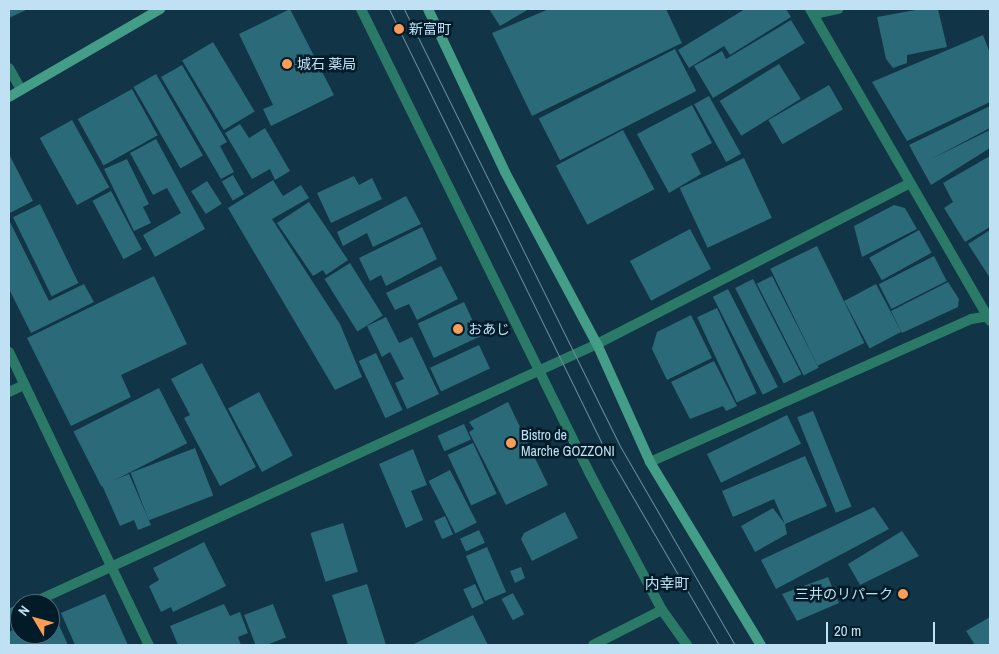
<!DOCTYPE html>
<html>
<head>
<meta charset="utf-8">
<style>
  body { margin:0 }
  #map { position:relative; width:999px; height:654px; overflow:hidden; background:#113446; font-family:"Archivo Narrow","Noto Sans JP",sans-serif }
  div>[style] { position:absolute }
  .building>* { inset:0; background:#2b6a78; transform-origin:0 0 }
  .street>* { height:10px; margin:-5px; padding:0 5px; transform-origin:5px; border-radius:5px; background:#2b7a67 }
  .secondary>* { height:10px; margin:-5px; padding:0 5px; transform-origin:5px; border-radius:5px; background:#439d87 }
  .tram>* { height:1px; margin:-0.5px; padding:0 0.5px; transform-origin:0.5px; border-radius:0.5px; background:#6b8da0 }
  .dots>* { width:14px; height:14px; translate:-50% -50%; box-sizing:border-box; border:2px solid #011b29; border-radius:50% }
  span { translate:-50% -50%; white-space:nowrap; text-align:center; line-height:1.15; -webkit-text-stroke:5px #011b29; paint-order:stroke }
  .poi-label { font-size:14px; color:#c0e0f4 }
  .left { translate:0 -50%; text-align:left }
  .right { translate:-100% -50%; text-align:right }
  .neighbourhood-label { font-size:15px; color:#c0e0f4 }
  .frame { position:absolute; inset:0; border:10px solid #c0e0f4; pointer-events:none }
  .north { position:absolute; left:10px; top:594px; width:50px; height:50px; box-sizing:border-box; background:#011b29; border:1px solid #4d6a7a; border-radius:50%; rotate:307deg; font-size:14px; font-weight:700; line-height:20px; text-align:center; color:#c0e0f4 }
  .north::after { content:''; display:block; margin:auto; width:18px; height:22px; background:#fd9c56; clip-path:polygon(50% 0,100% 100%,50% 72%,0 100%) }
  .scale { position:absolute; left:826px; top:622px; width:109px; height:22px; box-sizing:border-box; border:2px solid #c0e0f4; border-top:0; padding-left:6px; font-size:15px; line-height:18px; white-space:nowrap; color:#c0e0f4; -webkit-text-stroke:4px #011b29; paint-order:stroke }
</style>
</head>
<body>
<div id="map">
  <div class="building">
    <i style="clip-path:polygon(9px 9px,28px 9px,9px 18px)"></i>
    <i style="clip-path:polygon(290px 9px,334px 95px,271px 126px,263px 109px,273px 105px,239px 34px)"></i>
    <i style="clip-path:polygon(489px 9px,529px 9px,500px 26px)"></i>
    <i style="clip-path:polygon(549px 9px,666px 9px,682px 43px,532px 116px,492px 33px)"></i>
    <i style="clip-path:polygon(745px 9px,786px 9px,791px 17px,730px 55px,724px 46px,689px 68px,678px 50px)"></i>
    <i style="clip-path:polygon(921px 9px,938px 9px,947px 47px,907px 55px,907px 63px,893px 68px,886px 59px,877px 17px)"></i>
    <i style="clip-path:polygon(791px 20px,805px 43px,713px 98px,694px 66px,722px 51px,726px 59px)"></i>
    <i style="clip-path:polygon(983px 35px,990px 53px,990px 102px,907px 141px,872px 82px)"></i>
    <i style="left:213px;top:42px;width:81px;height:36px;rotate:59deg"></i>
    <i style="left:675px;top:49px;width:47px;height:153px;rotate:63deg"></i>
    <i style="left:779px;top:64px;width:41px;height:70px;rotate:58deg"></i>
    <i style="clip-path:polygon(182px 65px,227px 142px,220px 146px,234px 172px,221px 179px,161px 77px)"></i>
    <i style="left:156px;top:74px;width:94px;height:26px;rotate:60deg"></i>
    <i style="left:829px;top:85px;width:28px;height:70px;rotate:60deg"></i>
    <i style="left:132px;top:89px;width:53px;height:62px;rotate:61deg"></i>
    <i style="left:709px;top:96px;width:66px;height:17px;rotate:61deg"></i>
    <i style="clip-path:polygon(692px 105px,712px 143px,691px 154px,701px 174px,669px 193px,637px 134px)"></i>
    <i style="clip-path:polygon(990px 106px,990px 128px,931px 159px,990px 130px,990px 148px,931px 185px,909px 145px)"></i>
    <i style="left:72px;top:120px;width:77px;height:37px;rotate:61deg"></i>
    <i style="clip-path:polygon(240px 124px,249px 138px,265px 128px,290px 171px,275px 180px,270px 169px,252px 179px,225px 133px)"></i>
    <i style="left:623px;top:130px;width:67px;height:76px;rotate:62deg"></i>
    <i style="clip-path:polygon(156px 139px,205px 229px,155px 257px,143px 235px,181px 213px,167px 188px,153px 195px,130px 153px)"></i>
    <i style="clip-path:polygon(9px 154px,33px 201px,10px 213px,9px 210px)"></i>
    <i style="clip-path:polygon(990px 156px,990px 227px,965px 242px,944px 208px,953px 202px,943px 183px)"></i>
    <i style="left:744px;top:158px;width:66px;height:71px;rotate:65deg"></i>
    <i style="clip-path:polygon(127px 159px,149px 204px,143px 207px,151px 223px,134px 231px,104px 169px)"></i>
    <i style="left:233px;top:175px;width:22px;height:13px;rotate:60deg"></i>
    <i style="clip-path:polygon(354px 176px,359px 185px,372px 178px,382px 199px,331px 223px,317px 193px)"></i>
    <i style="clip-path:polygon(273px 180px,283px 196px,301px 185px,309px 198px,272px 219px,340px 324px,362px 377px,335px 390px,228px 208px)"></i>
    <i style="left:207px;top:181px;width:27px;height:19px;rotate:57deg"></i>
    <i style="left:111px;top:191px;width:66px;height:21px;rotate:62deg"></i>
    <i style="clip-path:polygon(406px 196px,421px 224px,373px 247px,367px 233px,343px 246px,337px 232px)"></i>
    <i style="clip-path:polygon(309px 202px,348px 260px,326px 275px,323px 270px,313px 276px,277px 223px)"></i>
    <i style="left:40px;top:204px;width:88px;height:30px;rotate:64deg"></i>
    <i style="clip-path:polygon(894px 205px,905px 208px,917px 229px,862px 257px,854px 226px)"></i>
    <i style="clip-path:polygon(9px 220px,49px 301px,84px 284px,94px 302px,31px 333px,9px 289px)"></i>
    <i style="clip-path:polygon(422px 227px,437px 259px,386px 286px,381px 275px,370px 281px,359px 258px)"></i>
    <i style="left:690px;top:229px;width:45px;height:68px;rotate:62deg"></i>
    <i style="left:919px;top:230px;width:26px;height:57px;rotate:61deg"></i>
    <i style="clip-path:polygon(990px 230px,990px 278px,968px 244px)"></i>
    <i style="left:817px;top:246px;width:108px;height:52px;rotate:64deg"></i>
    <i style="left:934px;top:256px;width:28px;height:62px;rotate:63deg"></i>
    <i style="left:350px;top:263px;width:62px;height:30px;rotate:58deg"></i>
    <i style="clip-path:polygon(441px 266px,458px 299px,417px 320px,409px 304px,395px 310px,386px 293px)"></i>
    <i style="clip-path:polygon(154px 276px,187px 344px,121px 375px,131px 397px,71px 426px,27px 338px)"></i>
    <i style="left:772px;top:276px;width:103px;height:17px;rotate:63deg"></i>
    <i style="left:753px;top:279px;width:107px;height:20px;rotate:63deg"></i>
    <i style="clip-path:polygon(948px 282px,959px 299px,958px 307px,902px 333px,891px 311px)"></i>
    <i style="left:876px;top:284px;width:54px;height:36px;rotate:62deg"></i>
    <i style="left:728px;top:289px;width:110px;height:17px;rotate:63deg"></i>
    <i style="left:464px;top:302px;width:38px;height:51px;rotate:65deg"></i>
    <i style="left:717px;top:308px;width:94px;height:22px;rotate:65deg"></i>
    <i style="clip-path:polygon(691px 315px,712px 358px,667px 380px,652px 349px,657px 332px)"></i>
    <i style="clip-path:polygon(386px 317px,399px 343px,412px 337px,439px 394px,407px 409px,395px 383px,404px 379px,390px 352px,382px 357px,367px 326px)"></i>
    <i style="left:479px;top:345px;width:26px;height:54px;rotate:65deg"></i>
    <i style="left:376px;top:353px;width:63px;height:19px;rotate:65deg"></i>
    <i style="clip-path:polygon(714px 361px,737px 406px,726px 411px,723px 406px,690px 419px,671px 382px)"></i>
    <i style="clip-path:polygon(202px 363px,256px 467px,220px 486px,184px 418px,190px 415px,171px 379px)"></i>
    <i style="left:159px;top:388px;width:62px;height:96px;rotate:63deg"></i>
    <i style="left:259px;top:392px;width:72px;height:35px;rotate:62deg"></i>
    <i style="clip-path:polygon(508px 402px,548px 485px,506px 505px,469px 432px,474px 429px,469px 422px)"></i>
    <i style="left:813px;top:411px;width:103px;height:17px;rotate:68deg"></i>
    <i style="left:787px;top:415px;width:32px;height:89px;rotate:64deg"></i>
    <i style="left:464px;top:424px;width:17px;height:29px;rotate:66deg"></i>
    <i style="left:473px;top:443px;width:56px;height:28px;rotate:65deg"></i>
    <i style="left:195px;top:448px;width:51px;height:69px;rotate:69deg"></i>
    <i style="clip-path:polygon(413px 449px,427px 485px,411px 491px,423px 520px,406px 528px,379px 464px)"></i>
    <i style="clip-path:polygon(805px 456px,827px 506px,785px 524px,787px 534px,755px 552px,741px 526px,773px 508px,785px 524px,774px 499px,733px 517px,722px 491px)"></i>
    <i style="left:450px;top:470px;width:59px;height:24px;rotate:63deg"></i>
    <i style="clip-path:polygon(129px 474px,151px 525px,138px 530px,134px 520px,120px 526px,102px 485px)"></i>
    <i style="clip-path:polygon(874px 507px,889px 529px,776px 589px,761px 560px)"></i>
    <i style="clip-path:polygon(565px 512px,578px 538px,532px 561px,521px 539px,524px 533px)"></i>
    <i style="left:445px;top:516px;width:20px;height:12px;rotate:66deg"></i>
    <i style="left:343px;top:523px;width:51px;height:34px;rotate:73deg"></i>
    <i style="left:479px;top:530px;width:14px;height:21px;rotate:65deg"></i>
    <i style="clip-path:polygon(902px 531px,919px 556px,860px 585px,848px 564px)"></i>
    <i style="clip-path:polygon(204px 542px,226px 586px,173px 612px,171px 607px,161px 612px,149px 586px,159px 580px,153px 568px)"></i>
    <i style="left:487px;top:547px;width:49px;height:23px;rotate:67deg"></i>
    <i style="clip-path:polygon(521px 567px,525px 578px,515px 583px,510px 571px)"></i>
    <i style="clip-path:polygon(828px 577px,839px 603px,797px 621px,782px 594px)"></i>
    <i style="clip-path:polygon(367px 584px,386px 645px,348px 645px,332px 595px)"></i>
    <i style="left:475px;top:584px;width:21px;height:13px;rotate:65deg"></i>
    <i style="left:513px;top:593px;width:24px;height:13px;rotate:62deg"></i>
    <i style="clip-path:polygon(105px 594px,128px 645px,75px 645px,61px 613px)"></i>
    <i style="clip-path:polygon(224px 604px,230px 616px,240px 612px,248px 633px,238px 637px,241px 645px,178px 645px,170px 626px)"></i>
    <i style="left:273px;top:604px;width:36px;height:31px;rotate:69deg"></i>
    <i style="clip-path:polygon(53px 612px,68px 645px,9px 645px,9px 632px,20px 627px,20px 634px,50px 634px)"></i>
    <i style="clip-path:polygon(473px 615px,488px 645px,412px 645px)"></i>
    <i style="clip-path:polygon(990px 617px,990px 645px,975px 645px,966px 631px)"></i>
  </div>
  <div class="street">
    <i style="left:361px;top:9px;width:518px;rotate:63.78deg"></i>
    <i style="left:590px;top:474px;width:154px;rotate:62.1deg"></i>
    <i style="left:662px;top:610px;width:43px;rotate:54.5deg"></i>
    <i style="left:810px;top:9px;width:360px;rotate:60deg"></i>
    <i style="left:814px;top:14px;width:25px;rotate:-12deg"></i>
    <i style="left:9px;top:68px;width:25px;rotate:61deg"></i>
    <i style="left:9px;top:352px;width:325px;rotate:64.5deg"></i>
    <i style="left:9px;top:392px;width:17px;rotate:-25deg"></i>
    <i style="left:650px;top:462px;width:351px;rotate:-24deg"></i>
    <i style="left:971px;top:319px;width:19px;rotate:-9deg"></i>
    <i style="left:30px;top:604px;width:624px;rotate:-24.63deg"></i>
    <i style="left:597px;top:344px;width:350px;rotate:-27.2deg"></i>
    <i style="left:9px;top:614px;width:12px;rotate:-24deg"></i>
    <i style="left:593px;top:645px;width:77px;rotate:-26.9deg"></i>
  </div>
  <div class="secondary">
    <i style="left:428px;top:9px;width:180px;rotate:64.7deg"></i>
    <i style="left:505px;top:172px;width:195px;rotate:61.9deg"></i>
    <i style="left:597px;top:344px;width:129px;rotate:65.8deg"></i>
    <i style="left:650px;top:462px;width:214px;rotate:58.8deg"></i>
    <i style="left:9px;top:97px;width:175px;rotate:-30.2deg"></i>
  </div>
  <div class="tram">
    <i style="left:389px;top:9px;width:492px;rotate:63.9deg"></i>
    <i style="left:606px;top:451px;width:225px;rotate:59.8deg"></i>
    <i style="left:404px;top:9px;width:487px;rotate:63.7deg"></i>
    <i style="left:620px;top:446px;width:230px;rotate:60deg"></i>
  </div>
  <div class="dots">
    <i style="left:399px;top:29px;background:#fd9c56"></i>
    <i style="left:287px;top:64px;background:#fd9c56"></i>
    <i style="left:458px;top:329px;background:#fd9c56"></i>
    <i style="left:511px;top:443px;background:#fd9c56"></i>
    <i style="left:903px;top:594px;background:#fd9c56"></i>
  </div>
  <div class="poi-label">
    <span class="left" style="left:409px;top:29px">新富町</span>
    <span class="left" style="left:297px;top:64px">城石 薬局</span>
    <span class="left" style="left:468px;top:329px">おあじ</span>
    <span class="left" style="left:521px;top:443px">Bistro de<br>Marche GOZZONI</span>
    <span class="right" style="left:893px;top:594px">三井のリパーク</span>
  </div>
  <div class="neighbourhood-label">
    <span style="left:667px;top:584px">内幸町</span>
  </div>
  <div class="frame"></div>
  <div class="north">N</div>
  <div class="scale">20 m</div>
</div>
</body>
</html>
